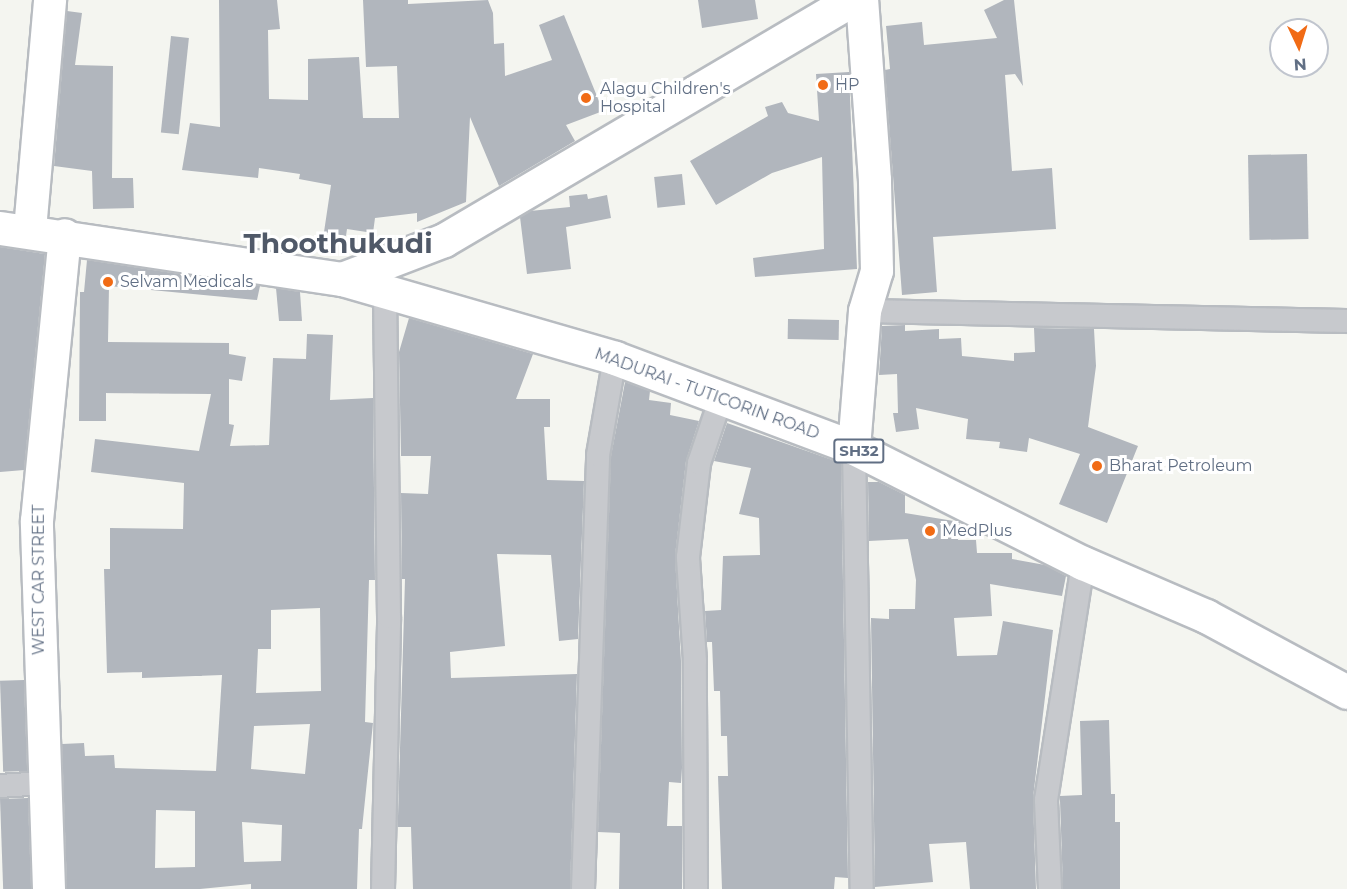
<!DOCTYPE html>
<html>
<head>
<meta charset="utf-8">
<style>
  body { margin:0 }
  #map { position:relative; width:1347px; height:889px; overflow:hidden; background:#f4f5f0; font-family:Montserrat,sans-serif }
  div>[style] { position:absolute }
  .building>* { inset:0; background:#b1b6bd; transform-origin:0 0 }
  .roads { filter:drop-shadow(2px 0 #b8bcc1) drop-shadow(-2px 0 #b8bcc1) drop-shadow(0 2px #b8bcc1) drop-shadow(0 -2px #b8bcc1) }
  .street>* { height:22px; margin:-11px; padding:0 11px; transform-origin:11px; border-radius:11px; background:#c7c9cd }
  .secondary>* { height:32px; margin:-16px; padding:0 16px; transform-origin:16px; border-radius:16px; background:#fff }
  .primary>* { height:33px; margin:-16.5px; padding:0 16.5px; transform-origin:16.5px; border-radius:16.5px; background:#fff }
  .dots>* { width:16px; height:16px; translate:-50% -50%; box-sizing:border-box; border:3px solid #fff; border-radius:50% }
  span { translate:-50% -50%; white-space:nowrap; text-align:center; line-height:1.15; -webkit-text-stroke:6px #fff; paint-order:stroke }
  .shield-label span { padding:2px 4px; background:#fff; border:2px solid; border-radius:4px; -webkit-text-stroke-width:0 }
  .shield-label { font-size:15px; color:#616f84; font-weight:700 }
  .poi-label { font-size:16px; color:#616f84 }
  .left { translate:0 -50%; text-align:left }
  .street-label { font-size:16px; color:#616f84 }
  .town-label { font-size:28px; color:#505968; font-weight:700 }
  .north { position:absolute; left:1269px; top:18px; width:60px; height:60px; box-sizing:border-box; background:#fff; border:2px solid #c0c5ce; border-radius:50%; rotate:176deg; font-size:16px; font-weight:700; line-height:24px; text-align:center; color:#616f84 }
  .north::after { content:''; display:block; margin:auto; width:21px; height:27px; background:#f16b15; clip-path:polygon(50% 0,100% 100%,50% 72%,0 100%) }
</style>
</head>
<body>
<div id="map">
  <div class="building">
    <i style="clip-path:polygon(219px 0,277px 0,280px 29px,268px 30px,269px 99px,308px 100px,308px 59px,359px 57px,363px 118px,399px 118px,397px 66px,366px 67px,363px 0,408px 0,408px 4px,488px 0,493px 13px,494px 44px,504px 43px,505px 76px,552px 60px,539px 25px,564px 15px,603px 111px,566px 125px,575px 141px,499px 186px,470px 117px,466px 202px,417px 222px,417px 213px,375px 218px,373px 233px,347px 229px,346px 236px,324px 232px,331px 185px,299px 179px,300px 174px,259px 168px,258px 178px,182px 170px,190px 123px,220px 127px)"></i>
    <i style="clip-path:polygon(698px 0,755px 0,758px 19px,702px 28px)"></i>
    <i style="clip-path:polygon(1004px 0,1014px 0,1023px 86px,1015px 74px,1005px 75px,1012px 171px,1052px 168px,1056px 229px,933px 237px,937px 292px,902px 295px,885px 70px,890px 69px,886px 26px,922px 22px,924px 45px,997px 38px,984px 10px)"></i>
    <i style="clip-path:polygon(67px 11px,82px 13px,75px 65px,113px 66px,112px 178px,133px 178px,134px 208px,93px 209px,92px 171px,54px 166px)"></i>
    <i style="left:171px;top:36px;width:18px;height:97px;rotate:6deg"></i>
    <i style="clip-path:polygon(849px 72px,857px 269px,755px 277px,753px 258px,824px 249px,822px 157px,772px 173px,716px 205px,690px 161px,768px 116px,765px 107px,782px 102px,788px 113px,819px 121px,816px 74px)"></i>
    <i style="left:1307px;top:154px;width:85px;height:59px;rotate:89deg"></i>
    <i style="left:682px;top:174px;width:31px;height:28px;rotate:84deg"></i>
    <i style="clip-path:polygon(587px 194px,588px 199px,607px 195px,611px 218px,566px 227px,571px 269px,527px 274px,520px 217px,530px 211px,570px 207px,569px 196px)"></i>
    <i style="clip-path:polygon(0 247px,45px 254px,24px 470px,0 472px)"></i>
    <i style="clip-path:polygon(evenodd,87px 260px,260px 286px,257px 300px,109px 286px,108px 342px,229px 343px,229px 354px,246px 357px,242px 381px,229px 379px,229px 424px,234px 425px,230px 446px,269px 445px,273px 358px,306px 359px,307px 334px,333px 335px,330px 400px,373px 398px,375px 580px,369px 580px,365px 722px,373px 723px,362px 829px,359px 829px,357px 889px,251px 889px,251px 884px,200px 889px,67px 889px,62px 744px,84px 743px,85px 756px,114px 755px,115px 768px,216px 771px,222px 675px,142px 678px,142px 672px,107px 673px,104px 569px,110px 569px,110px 528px,183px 529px,184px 483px,91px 472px,95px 439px,199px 451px,211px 394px,106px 393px,106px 421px,79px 421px,80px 292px,84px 292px,87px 260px,320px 608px,321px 691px,256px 693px,258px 649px,271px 649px,271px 610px,320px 608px,87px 260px,310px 724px,305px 774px,251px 769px,254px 726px,310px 724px,87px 260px,156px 810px,195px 811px,195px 867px,155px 868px,156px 810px,87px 260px,242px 822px,282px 825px,281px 861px,244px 862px,242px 822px)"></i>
    <i style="clip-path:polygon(276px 288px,300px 292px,302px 321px,279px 321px)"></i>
    <i style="clip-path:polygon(409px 318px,533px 354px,516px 399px,550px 399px,550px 427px,544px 427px,547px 480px,584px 481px,578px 639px,559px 641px,551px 555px,497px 554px,505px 646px,450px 652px,451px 678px,577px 674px,570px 889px,413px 889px,411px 827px,398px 827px,398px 816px,405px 579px,402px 579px,401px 493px,428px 494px,431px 456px,401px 456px,399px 352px)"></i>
    <i style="left:788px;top:319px;width:51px;height:20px;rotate:1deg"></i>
    <i style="clip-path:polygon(905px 325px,905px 331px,939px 329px,939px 339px,961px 338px,962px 356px,1014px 361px,1014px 353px,1035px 352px,1034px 328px,1094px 329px,1096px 366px,1088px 427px,1138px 446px,1107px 523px,1059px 504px,1080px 454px,1029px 438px,1027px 452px,999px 448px,1000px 442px,966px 439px,968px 419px,916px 408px,919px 429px,896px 432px,893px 413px,898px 413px,897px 374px,879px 375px,882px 326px)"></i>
    <i style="clip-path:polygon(625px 382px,650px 391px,649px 400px,671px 403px,670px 415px,699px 421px,686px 461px,675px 556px,681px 661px,682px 768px,681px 783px,669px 782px,667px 826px,682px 826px,682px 889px,619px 889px,620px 833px,598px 832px,611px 456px)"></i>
    <i style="clip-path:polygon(727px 423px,841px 463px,848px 878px,835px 877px,834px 889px,722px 889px,718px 776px,728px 776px,727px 736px,721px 736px,720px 691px,714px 691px,712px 642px,707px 642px,705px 611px,721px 610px,723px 556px,760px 555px,759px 518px,739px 514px,751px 468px,714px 461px)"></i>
    <i style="clip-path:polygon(868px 482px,879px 482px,905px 495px,905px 513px,960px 522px,958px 540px,976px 540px,977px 553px,1012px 553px,1012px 559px,1045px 565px,1066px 576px,1062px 596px,990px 584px,992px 616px,954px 618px,957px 656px,997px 655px,1003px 621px,1053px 630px,1033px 798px,1036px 889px,970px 889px,966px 842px,929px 844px,933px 882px,875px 887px,871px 618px,889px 619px,889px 609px,915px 609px,916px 580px,908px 539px,869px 541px)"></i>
    <i style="left:24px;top:680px;width:91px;height:24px;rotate:88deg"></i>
    <i style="clip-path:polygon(1109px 720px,1111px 794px,1115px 794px,1115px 822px,1120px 822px,1120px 889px,1063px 889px,1060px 801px,1060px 796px,1082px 795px,1080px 721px)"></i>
    <i style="left:28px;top:798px;width:91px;height:28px;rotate:88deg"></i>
  </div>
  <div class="roads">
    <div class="street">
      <i style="left:865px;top:311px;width:482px;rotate:1.2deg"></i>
      <i style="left:854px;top:448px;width:441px;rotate:89deg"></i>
      <i style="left:0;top:786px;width:43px;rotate:-4deg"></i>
      <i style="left:383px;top:889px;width:272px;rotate:-88.7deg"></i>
      <i style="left:389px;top:617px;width:326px;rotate:-90.7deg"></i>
      <i style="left:583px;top:889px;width:434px;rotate:-88deg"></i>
      <i style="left:598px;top:455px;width:98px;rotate:-80.1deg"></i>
      <i style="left:696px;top:889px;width:228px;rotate:-90.3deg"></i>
      <i style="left:695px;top:661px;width:104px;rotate:-93.9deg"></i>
      <i style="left:688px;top:557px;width:95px;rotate:-83.3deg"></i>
      <i style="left:699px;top:463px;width:69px;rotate:-71.3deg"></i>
      <i style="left:1050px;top:889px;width:89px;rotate:-92.6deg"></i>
      <i style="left:1046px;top:800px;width:240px;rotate:-81.1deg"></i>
    </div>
    <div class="secondary">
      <i style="left:30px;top:230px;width:231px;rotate:-85deg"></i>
      <i style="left:854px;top:448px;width:137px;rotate:-85.4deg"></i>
      <i style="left:865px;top:311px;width:42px;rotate:-73.3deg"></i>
      <i style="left:877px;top:271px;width:91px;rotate:-91.3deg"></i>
      <i style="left:875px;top:180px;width:180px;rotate:-94.1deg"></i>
      <i style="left:49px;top:889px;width:368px;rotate:-91.9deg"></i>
      <i style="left:37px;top:521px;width:287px;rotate:-84.4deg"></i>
    </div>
    <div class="primary">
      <i style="left:0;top:228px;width:346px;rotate:8.5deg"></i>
      <i style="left:342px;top:279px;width:109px;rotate:-20.9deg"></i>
      <i style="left:444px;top:240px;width:472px;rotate:-30.5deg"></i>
      <i style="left:342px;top:279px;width:284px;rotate:16.1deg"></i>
      <i style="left:615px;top:358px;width:255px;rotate:20.6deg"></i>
      <i style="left:854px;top:448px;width:256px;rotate:26.7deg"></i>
      <i style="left:1083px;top:563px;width:134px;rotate:23.3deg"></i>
      <i style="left:1206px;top:616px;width:160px;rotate:28.3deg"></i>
    </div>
  </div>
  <div class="dots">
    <i style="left:823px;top:85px;background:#f16b15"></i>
    <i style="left:586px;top:98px;background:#f16b15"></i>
    <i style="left:108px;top:282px;background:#f16b15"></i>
    <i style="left:1097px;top:466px;background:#f16b15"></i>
    <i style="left:930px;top:531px;background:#f16b15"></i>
  </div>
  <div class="shield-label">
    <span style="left:859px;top:451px">SH32</span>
  </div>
  <div class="poi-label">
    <span class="left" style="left:835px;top:85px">HP</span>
    <span class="left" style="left:600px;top:98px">Alagu Children's<br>Hospital</span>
    <span class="left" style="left:120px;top:282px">Selvam Medicals</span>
    <span class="left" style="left:1109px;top:466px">Bharat Petroleum</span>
    <span class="left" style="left:942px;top:531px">MedPlus</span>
  </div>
  <div class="street-label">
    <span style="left:707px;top:394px;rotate:20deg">MADURAI - TUTICORIN ROAD</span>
    <span style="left:39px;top:580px;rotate:-90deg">WEST CAR STREET</span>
  </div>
  <div class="town-label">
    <span style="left:338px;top:243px">Thoothukudi</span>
  </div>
  <div class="north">N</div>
</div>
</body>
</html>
